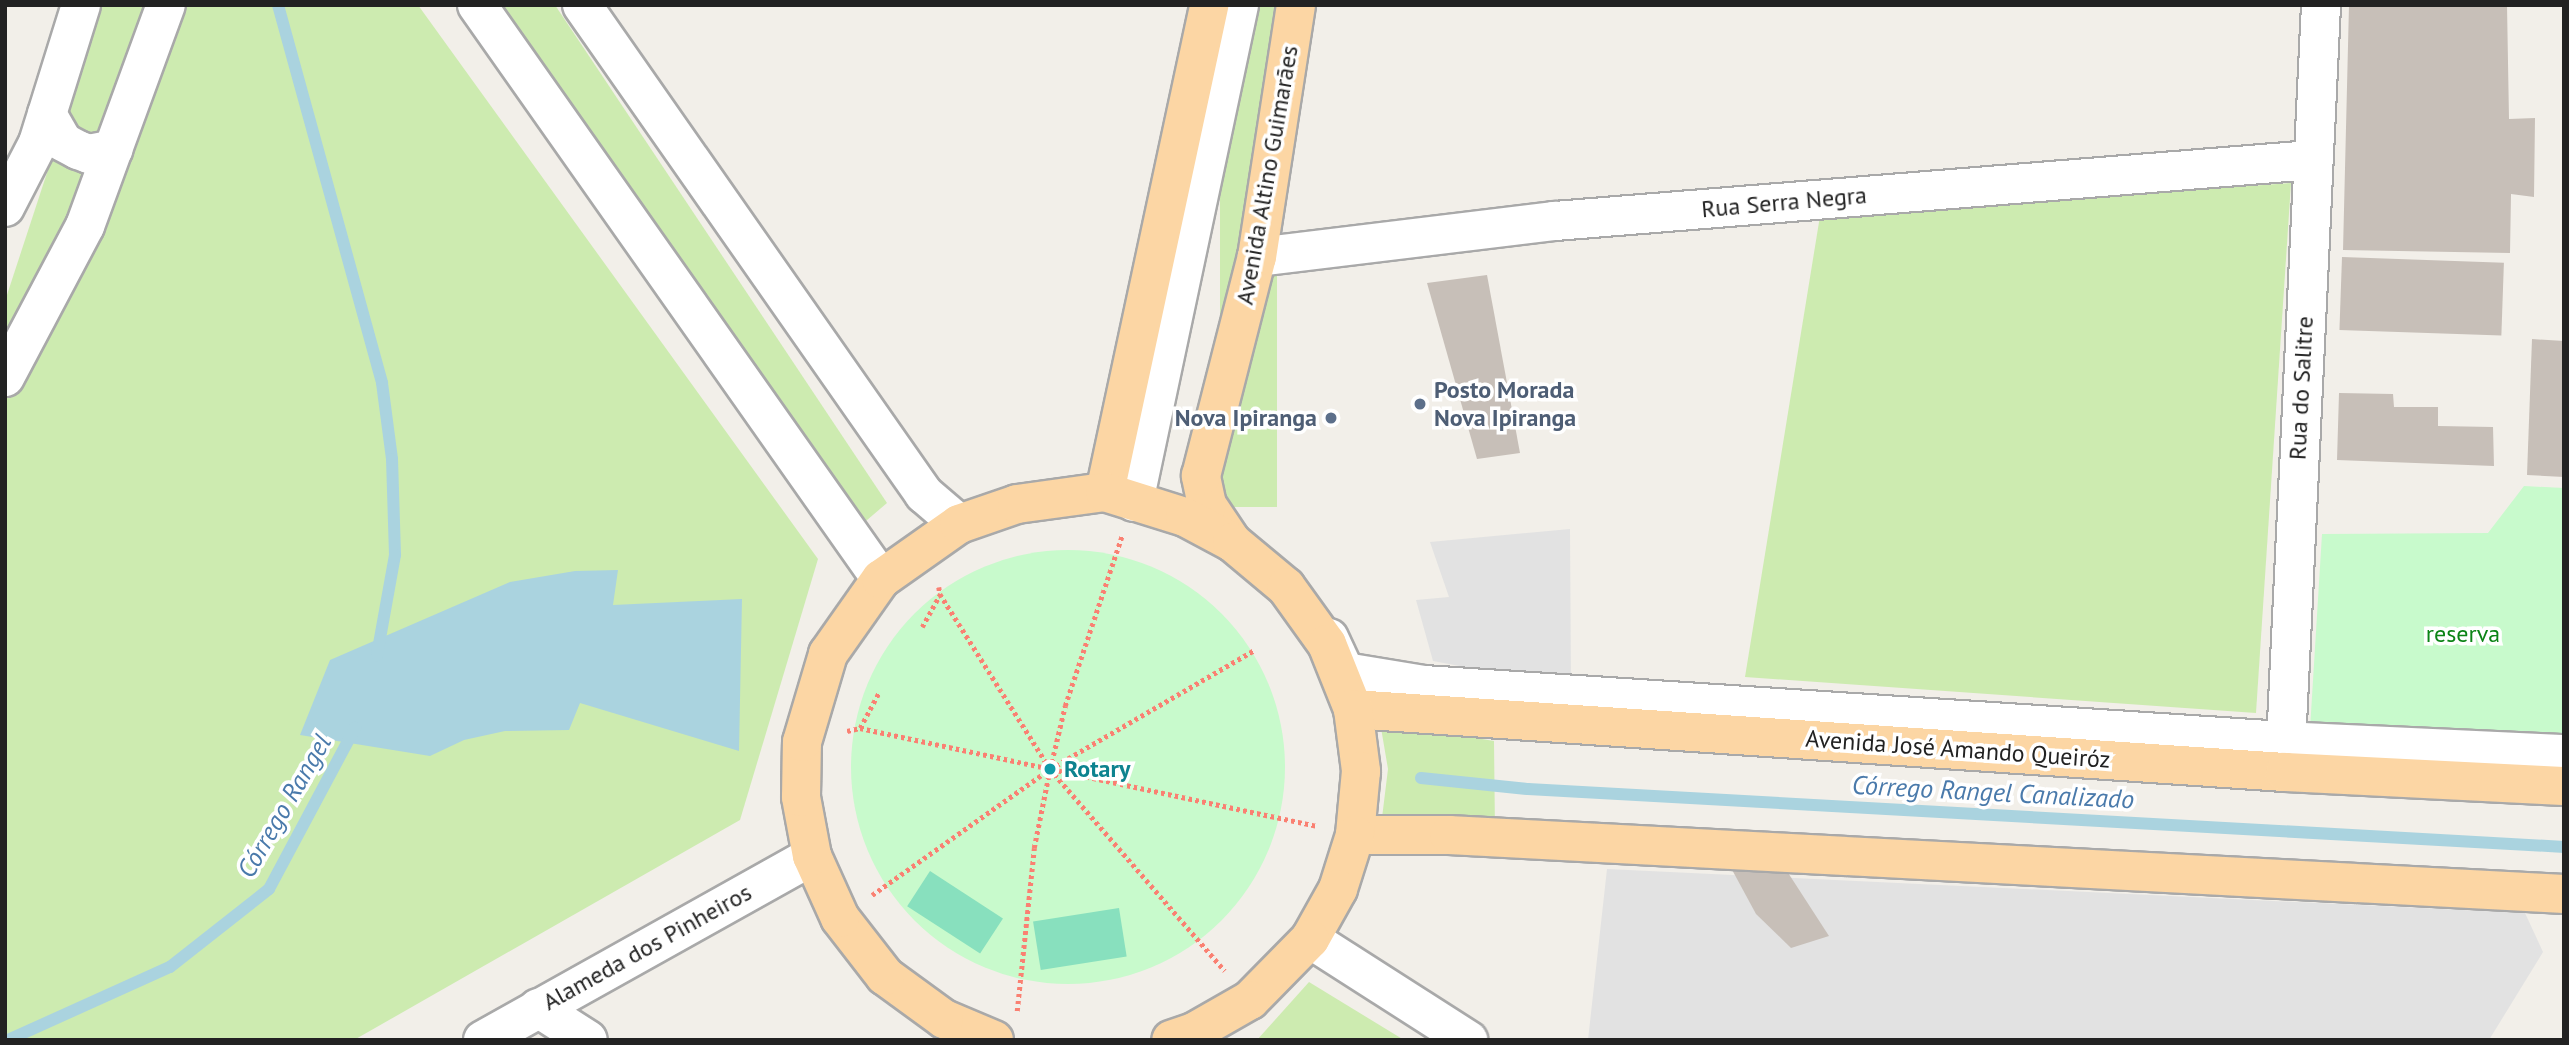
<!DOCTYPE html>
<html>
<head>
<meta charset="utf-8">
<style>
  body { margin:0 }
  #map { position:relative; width:2569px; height:1045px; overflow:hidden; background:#f2efe9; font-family:"PT Sans",sans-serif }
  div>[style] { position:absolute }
  .grass>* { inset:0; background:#cdebb0; transform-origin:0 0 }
  .park>* { inset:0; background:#c8facc }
  .round { border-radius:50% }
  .pitch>* { inset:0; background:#88e0be; transform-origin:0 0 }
  .parking>* { inset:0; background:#e2e2e2 }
  .water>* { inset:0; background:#aad3df }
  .stream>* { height:12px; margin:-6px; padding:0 6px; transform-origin:6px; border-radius:6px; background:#aad3df }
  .building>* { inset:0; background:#c7bfb8; transform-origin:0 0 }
  .path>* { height:4.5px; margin-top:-2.25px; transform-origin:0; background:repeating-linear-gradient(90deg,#fa8072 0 3.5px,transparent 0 7px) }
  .roads { filter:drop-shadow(2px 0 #a9a9a9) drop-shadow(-2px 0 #a9a9a9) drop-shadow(0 2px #a9a9a9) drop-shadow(0 -2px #a9a9a9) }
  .minor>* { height:38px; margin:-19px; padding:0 19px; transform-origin:19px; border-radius:19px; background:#fff }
  .major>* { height:38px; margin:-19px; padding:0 19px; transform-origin:19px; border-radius:19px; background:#fcd6a4 }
  .dots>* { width:19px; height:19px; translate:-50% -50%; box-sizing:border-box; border:4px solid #fff; border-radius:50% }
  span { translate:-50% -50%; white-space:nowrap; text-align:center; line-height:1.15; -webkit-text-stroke:7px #fff; paint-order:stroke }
  .street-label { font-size:24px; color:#222 }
  .service-label { font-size:24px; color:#4e5e75; font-weight:700 }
  .left { translate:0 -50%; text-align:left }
  .right { translate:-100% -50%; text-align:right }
  .park-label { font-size:24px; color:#0c8416 }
  .culture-label { font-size:24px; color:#0d838f; font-weight:700 }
  .water-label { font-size:26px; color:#4a7aab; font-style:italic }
  .frame { position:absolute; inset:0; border:7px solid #222; pointer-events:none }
</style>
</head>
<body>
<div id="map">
  <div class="grass">
    <i style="clip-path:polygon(102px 5px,418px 5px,818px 559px,740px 820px,354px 1040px,5px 1040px,5px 301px)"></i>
    <i style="clip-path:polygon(496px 5px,555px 5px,887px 503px,853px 532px)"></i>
    <i style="left:1220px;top:5px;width:57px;height:502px"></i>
    <i style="clip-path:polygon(2291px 183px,2256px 713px,1745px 677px,1820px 216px)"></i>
    <i style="clip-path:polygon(1380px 722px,1494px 741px,1495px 832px,1381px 826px,1388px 769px)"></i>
    <i style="clip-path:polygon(1309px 982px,1404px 1040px,1257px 1040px)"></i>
  </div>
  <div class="park">
    <i style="clip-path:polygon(2524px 486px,2564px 488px,2564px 738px,2310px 729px,2322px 534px,2488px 533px)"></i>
    <i class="round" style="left:851px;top:550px;width:434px;height:434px"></i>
  </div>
  <div class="pitch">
    <i style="left:930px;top:871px;width:87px;height:42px;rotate:33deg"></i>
    <i style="left:1119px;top:908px;width:49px;height:87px;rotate:81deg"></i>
  </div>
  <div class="parking">
    <i style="clip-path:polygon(1570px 529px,1571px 687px,1433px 661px,1416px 600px,1449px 597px,1430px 542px)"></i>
    <i style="clip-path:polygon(1607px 869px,2525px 913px,2543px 952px,2489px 1040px,1588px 1040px)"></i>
  </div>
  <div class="water">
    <i style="clip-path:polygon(618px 570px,613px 605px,742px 599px,739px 751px,580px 703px,569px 730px,505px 731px,464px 740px,430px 756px,300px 735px,330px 660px,510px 582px,575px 571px)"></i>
  </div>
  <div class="stream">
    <i style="left:278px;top:5px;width:392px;rotate:74.6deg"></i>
    <i style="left:382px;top:383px;width:77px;rotate:82.5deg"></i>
    <i style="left:392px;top:459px;width:96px;rotate:88.2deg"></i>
    <i style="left:395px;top:555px;width:102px;rotate:100.2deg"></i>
    <i style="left:1421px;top:778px;width:108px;rotate:5.9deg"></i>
    <i style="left:1528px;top:789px;width:1038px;rotate:3.2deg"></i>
    <i style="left:8px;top:1040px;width:178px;rotate:-24.3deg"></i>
    <i style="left:170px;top:967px;width:126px;rotate:-38.2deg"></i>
    <i style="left:269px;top:889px;width:183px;rotate:-61.9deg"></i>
  </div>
  <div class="building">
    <i style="clip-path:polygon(2349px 5px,2507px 5px,2509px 119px,2535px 118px,2534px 197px,2511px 194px,2510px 253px,2343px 250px)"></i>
    <i style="left:2342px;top:257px;width:162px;height:73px;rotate:2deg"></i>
    <i style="clip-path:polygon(1487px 275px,1520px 453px,1477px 459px,1427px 283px)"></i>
    <i style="clip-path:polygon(2532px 339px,2564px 341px,2564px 477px,2527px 475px)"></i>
    <i style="clip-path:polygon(2339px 393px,2393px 394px,2394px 407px,2438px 407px,2438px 426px,2493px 427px,2494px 466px,2337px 460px)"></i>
    <i style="clip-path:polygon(1783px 865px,1829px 936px,1791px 948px,1756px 914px,1730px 866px)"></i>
  </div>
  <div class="path">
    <i style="left:939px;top:587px;width:7px;rotate:82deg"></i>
    <i style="left:940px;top:594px;width:207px;rotate:57.8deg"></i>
    <i style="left:1050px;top:769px;width:267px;rotate:49.1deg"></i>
    <i style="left:922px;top:627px;width:38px;rotate:-61deg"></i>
    <i style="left:860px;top:728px;width:40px;rotate:-62deg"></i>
    <i style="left:847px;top:731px;width:13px;rotate:-13deg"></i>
    <i style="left:860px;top:728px;width:467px;rotate:12.1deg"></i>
    <i style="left:872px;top:895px;width:218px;rotate:-35.3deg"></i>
    <i style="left:1050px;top:769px;width:235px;rotate:-30.2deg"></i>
    <i style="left:1017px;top:1011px;width:164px;rotate:-84deg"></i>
    <i style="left:1034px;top:848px;width:81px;rotate:-78.6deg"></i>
    <i style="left:1050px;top:769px;width:65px;rotate:-76.6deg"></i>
    <i style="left:1065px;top:706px;width:179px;rotate:-71.5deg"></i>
  </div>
  <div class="roads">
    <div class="minor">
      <i style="left:477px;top:5px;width:702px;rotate:54.86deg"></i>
      <i style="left:582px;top:5px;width:597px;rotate:55.03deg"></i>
      <i style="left:924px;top:494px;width:46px;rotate:40.6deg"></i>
      <i style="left:47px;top:114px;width:32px;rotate:60deg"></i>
      <i style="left:63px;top:142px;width:17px;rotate:28deg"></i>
      <i style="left:78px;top:150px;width:12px;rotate:20deg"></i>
      <i style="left:89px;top:154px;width:25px;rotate:-11deg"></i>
      <i style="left:5px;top:207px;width:72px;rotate:-62.7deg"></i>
      <i style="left:38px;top:143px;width:145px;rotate:-72.7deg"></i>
      <i style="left:1257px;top:257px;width:300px;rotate:-6.9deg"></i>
      <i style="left:1555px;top:221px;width:759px;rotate:-4.61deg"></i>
      <i style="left:5px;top:377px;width:171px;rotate:-62.1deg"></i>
      <i style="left:85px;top:226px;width:235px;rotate:-69.9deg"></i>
      <i style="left:1134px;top:502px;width:508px;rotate:-78.07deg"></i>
      <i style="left:1329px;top:638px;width:38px;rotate:65deg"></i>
      <i style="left:1345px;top:672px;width:80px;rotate:9.3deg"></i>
      <i style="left:1424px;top:685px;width:862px;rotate:3.73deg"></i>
      <i style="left:2284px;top:741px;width:280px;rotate:2.7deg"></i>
      <i style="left:2285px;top:766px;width:762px;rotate:-87.29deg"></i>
      <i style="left:1310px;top:939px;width:188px;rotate:32.6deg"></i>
      <i style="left:538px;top:1008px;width:59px;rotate:32.6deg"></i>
      <i style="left:483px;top:1040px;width:377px;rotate:-29.2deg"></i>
    </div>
    <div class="major">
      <i style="left:1105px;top:492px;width:498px;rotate:-77.9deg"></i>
      <i style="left:1232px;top:542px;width:45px;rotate:-124deg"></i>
      <i style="left:1207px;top:505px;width:30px;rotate:-102deg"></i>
      <i style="left:1201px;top:476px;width:226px;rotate:-75.7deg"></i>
      <i style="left:1257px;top:257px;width:255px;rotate:-81.2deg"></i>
      <i style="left:1353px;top:709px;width:934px;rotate:3.87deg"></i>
      <i style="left:2285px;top:772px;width:279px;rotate:2.9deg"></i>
      <i style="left:1355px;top:835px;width:94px"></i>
      <i style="left:1449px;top:835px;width:1117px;rotate:3.03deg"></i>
      <i style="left:994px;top:1040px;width:54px;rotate:-157.2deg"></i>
      <i style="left:944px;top:1019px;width:73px;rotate:-143.9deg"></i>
      <i style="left:885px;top:976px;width:73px;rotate:-127.8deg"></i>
      <i style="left:840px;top:918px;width:68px;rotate:-114.3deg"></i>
      <i style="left:812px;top:856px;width:60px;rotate:-100.6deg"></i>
      <i style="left:801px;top:797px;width:55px;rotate:-89deg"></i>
      <i style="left:802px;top:742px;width:92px;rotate:-73.5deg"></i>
      <i style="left:828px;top:654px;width:92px;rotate:-54.8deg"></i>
      <i style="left:881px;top:579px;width:95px;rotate:-35.2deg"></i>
      <i style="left:959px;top:524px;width:61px;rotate:-19deg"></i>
      <i style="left:1017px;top:504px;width:89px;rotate:-7.8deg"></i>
      <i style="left:1105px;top:492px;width:84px;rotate:17.4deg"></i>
      <i style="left:1185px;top:517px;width:53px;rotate:28deg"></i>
      <i style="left:1232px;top:542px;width:70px;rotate:39.8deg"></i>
      <i style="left:1286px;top:587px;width:70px;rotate:54.3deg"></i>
      <i style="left:1327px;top:644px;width:70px;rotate:68.2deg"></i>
      <i style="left:1353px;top:709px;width:63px;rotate:82.6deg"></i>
      <i style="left:1361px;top:771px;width:64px;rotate:95.4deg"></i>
      <i style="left:1355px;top:835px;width:57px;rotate:107.5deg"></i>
      <i style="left:1338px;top:889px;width:57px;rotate:119.2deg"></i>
      <i style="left:1310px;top:939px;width:86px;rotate:134.5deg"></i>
      <i style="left:1250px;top:1000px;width:64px;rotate:150.3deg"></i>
      <i style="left:1194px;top:1032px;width:24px;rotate:161deg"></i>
    </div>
  </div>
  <div class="dots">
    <i style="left:1420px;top:404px;background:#5c6f8a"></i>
    <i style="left:1331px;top:418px;background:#5c6f8a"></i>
    <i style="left:1050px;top:769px;background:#0f9aa8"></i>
  </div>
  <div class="street-label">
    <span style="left:1267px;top:175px;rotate:-80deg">Avenida Altino Guimarães</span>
    <span style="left:1784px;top:202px;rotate:-5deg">Rua Serra Negra</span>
    <span style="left:2301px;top:388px;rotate:-87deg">Rua do Salitre</span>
    <span style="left:1958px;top:749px;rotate:4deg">Avenida José Amando Queiróz</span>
    <span style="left:647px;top:947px;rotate:-29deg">Alameda dos Pinheiros</span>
  </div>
  <div class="service-label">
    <span class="left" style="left:1434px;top:404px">Posto Morada<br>Nova Ipiranga</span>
    <span class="right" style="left:1317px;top:418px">Nova Ipiranga</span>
  </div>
  <div class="park-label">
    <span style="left:2463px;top:634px">reserva</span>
  </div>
  <div class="culture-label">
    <span class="left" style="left:1064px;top:769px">Rotary</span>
  </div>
  <div class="water-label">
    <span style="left:1993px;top:792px;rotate:3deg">Córrego Rangel Canalizado</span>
    <span style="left:284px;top:806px;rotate:-60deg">Córrego Rangel</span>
  </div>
  <div class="frame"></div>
</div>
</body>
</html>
